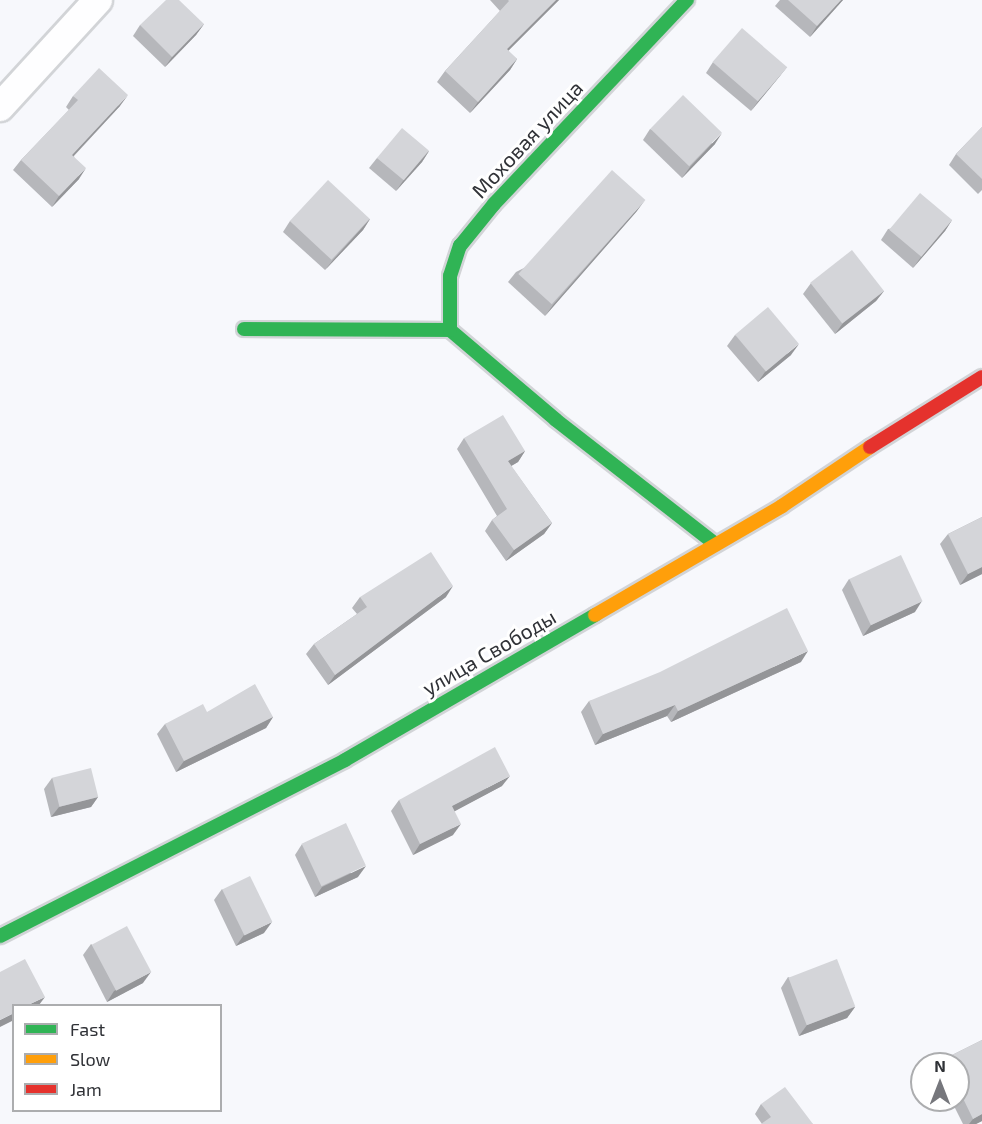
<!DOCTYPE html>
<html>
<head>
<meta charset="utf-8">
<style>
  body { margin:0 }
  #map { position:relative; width:982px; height:1124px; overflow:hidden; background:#f7f8fc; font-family:"Exo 2",sans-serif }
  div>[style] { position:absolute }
  .roads { filter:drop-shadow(2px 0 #d2d4d7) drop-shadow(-2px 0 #d2d4d7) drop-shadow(0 2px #d2d4d7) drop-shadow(0 -2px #d2d4d7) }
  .street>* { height:28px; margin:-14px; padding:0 14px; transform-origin:14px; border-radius:14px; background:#fefeff }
  .fast>* { height:14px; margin:-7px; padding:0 7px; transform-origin:7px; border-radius:7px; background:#30b455 }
  .slow>* { height:14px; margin:-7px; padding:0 7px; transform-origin:7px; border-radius:7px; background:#ff9f0a }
  .jam>* { height:14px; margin:-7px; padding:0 7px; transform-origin:7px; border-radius:7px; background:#e5322d }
  .wall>* { inset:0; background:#b6b7bb }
  .shaded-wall>* { inset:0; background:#949598 }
  .building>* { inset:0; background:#d4d5d9; transform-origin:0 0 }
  span { translate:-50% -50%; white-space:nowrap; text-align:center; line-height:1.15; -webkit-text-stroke:6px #fff; paint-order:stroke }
  .street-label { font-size:21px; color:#303237 }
  .legend { position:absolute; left:12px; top:1004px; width:210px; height:108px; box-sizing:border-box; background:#fff; border:2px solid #acadaf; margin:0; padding:8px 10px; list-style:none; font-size:18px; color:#303237 }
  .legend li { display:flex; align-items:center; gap:12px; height:30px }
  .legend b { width:30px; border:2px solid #acadaf }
  .north { position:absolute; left:910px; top:1052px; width:60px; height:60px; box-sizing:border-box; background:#fff; border:2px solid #acadaf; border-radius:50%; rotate:0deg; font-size:16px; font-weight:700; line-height:24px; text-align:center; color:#303237 }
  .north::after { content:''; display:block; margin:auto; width:21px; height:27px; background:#76777c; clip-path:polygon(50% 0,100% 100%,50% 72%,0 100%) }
</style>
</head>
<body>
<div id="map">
  <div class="roads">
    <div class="street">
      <i style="left:0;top:107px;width:145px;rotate:-47.5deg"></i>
    </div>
    <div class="fast">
      <i style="left:244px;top:329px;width:206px;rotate:0.3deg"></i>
      <i style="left:450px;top:330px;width:139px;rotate:40.3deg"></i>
      <i style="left:556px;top:420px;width:202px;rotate:37.9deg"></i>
      <i style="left:450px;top:330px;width:54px;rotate:-90deg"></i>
      <i style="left:450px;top:276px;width:32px;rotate:-72deg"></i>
      <i style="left:460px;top:246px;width:54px;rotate:-51deg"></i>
      <i style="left:494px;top:204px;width:281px;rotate:-46.6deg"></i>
      <i style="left:0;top:936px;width:387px;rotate:-27deg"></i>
      <i style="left:345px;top:760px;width:289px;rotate:-30.1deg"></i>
    </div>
    <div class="slow">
      <i style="left:595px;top:615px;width:216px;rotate:-30.2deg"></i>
      <i style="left:782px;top:506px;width:106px;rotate:-33.8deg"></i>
    </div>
    <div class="jam">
      <i style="left:870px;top:447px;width:132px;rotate:-32deg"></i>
    </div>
  </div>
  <div class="wall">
    <i style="clip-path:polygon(490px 0,559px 0,508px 51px,517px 59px,510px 70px,470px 113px,437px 82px,445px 71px,500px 11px)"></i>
    <i style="clip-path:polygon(780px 0,843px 0,810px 37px,775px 6px)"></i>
    <i style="clip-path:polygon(204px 24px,196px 35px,165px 67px,133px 36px,140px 25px)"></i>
    <i style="clip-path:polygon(713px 62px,787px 67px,779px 77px,751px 111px,706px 73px)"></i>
    <i style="clip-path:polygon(73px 96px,120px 106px,74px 156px,79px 179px,52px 207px,13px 170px,21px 160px,69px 110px,66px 107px)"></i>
    <i style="clip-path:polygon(982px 127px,982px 190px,978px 194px,949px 165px,956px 154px)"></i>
    <i style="clip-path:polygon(650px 129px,715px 144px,682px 178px,643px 140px)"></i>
    <i style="clip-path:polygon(429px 151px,422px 162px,396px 191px,369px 168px,377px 158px)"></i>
    <i style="clip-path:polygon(637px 211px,545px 316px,508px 282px,516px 272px)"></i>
    <i style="clip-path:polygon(370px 219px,363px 230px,325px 270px,283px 232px,290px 221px)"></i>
    <i style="clip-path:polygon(952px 220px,945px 231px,913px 268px,881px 240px,888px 229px)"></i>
    <i style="clip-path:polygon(811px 283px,884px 291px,876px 301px,835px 334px,803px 294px)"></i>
    <i style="clip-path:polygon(735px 335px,791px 355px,758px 382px,727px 346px)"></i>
    <i style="clip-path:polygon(464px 438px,525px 451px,518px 462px,511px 466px,552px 523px,544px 534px,506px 561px,485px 531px,492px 520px,497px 516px,457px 449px)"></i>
    <i style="clip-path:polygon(982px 517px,982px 574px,960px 585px,940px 544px,948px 534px)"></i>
    <i style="clip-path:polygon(849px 579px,915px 612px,863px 636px,842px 590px)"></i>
    <i style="clip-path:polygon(360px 597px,446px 597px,328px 685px,306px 654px,314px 644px,357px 614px,352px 608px)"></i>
    <i style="clip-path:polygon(801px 662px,671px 722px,667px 716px,595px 745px,581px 712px,589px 701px)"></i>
    <i style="clip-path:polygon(207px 712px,273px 717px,266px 728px,176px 772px,157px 734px,165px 724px)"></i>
    <i style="clip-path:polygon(52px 778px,98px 797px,91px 807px,51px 817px,44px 789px)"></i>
    <i style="clip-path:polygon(502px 786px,454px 811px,453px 835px,413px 855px,391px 811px,399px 800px)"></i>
    <i style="clip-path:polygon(302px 844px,358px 877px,315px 897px,295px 855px)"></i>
    <i style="clip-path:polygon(222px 889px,264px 933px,236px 946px,214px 900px)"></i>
    <i style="clip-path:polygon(91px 944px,143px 983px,107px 1002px,83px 955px)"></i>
    <i style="clip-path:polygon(788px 977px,855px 1007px,847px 1018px,799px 1036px,781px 988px)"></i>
    <i style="clip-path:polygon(982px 1040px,982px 1121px,976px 1124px,963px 1124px,951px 1100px,958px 1100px,958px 1064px,940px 1064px,944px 1059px)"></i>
    <i style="clip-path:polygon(761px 1104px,813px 1124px,762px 1124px,755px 1114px)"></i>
  </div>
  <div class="shaded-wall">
    <i style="clip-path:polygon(556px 0,559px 0,499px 60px,507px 49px)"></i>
    <i style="clip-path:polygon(841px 0,843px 0,810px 37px,817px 26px)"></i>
    <i style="clip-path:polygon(204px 24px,196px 35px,165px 67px,172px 57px)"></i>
    <i style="clip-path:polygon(517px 59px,510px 70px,470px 113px,478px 102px)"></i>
    <i style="clip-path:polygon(787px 67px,779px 77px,751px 111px,759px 100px)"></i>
    <i style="clip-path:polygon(128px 95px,120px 106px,65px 165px,72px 155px)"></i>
    <i style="clip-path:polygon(722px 133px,715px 144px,682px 178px,690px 167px)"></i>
    <i style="clip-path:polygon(429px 151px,422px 162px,396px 191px,403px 181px)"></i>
    <i style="clip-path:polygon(86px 168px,79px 179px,52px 207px,59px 196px)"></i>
    <i style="clip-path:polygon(645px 200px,637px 211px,545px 316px,553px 305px)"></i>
    <i style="clip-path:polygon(370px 219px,363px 230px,325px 270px,333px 260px)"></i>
    <i style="clip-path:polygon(952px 220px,945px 231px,913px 268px,921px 257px)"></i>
    <i style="clip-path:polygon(884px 291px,876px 301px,835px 334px,843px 323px)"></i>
    <i style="clip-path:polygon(799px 344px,791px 355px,758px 382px,765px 372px)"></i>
    <i style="clip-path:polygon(525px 451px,518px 462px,501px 472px,508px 461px)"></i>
    <i style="clip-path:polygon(552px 523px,544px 534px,506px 561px,514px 550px)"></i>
    <i style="clip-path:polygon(982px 567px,982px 574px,960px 585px,968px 574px)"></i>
    <i style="clip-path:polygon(453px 586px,446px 597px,328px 685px,335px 675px)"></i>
    <i style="clip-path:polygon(922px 601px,915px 612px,863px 636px,871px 625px)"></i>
    <i style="clip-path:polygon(808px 651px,801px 662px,671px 722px,678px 711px)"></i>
    <i style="clip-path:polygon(675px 705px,667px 716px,595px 745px,603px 734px)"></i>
    <i style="clip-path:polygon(273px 717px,266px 728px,176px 772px,184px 761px)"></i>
    <i style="clip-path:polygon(510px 776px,502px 786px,444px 817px,452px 806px)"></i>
    <i style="clip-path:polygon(98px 797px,91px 807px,51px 817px,59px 807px)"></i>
    <i style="clip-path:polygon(461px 824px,453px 835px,413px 855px,420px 844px)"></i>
    <i style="clip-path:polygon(366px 866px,358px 877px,315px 897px,322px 887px)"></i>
    <i style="clip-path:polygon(272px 922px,264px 933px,236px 946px,244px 935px)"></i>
    <i style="clip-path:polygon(151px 972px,143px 983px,107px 1002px,114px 991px)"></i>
    <i style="clip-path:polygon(45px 997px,39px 1005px,28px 1005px)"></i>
    <i style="clip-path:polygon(855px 1007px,847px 1018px,799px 1036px,807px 1025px)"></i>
    <i style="clip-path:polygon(14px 1013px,14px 1020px,0 1027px,0 1020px)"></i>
    <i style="clip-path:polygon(982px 1114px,982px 1121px,976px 1124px,969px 1124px,973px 1119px)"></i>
  </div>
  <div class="building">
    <i style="clip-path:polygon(166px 0,179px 0,204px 24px,172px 57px,140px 25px)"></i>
    <i style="clip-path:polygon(508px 0,556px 0,507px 49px,517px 59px,478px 102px,445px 71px,509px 1px)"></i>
    <i style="clip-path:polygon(788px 0,841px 0,817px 26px)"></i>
    <i style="left:742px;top:28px;width:60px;height:45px;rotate:41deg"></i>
    <i style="clip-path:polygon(99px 68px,128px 95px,72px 155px,86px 168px,59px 196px,21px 160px,78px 100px,73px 96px)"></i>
    <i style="left:683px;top:95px;width:54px;height:47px;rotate:44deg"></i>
    <i style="clip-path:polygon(982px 127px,982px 179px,956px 154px)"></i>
    <i style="left:402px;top:128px;width:35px;height:39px;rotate:40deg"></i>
    <i style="left:612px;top:170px;width:45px;height:140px;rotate:42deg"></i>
    <i style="left:328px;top:180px;width:57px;height:56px;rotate:43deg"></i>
    <i style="left:920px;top:193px;width:42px;height:48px;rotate:40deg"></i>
    <i style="left:852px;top:250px;width:52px;height:53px;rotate:52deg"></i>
    <i style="left:768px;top:307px;width:48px;height:43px;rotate:50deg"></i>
    <i style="clip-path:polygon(503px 415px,525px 451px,508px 461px,552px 523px,514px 550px,492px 520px,507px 509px,464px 438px)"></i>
    <i style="clip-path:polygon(982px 517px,982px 567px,968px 574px,948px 534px)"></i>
    <i style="clip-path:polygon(431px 552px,453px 586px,335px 675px,314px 644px,367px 607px,360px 597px)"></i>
    <i style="left:901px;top:555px;width:51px;height:57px;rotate:65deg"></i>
    <i style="clip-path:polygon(787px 608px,808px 651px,678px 711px,675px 705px,603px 734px,589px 701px,660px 672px)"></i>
    <i style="clip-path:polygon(255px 684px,273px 717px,184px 761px,165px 724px,203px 704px,207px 712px)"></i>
    <i style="clip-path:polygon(495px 747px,510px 776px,452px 806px,461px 824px,420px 844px,399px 800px)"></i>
    <i style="left:91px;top:768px;width:30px;height:40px;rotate:76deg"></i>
    <i style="left:346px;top:823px;width:47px;height:49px;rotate:65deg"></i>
    <i style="left:250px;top:876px;width:51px;height:31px;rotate:64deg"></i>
    <i style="left:127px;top:926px;width:52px;height:40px;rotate:62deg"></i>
    <i style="clip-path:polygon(25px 959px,45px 997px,28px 1005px,14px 1005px,14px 1013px,0 1020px,0 972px)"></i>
    <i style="left:837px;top:959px;width:51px;height:52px;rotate:69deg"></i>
    <i style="clip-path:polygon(982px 1040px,982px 1114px,973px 1119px,958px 1088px,958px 1064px,946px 1064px,944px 1059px)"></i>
    <i style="clip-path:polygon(785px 1087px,813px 1124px,761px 1124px,771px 1117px,761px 1104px)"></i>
  </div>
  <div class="street-label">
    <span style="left:527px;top:139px;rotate:-47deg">Моховая улица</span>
    <span style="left:489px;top:652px;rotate:-30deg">улица Свободы</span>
  </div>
  <ul class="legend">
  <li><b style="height:8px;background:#30b455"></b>Fast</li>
  <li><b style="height:8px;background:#ff9f0a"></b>Slow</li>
  <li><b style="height:8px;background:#e5322d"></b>Jam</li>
  </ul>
  <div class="north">N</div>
</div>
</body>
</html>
